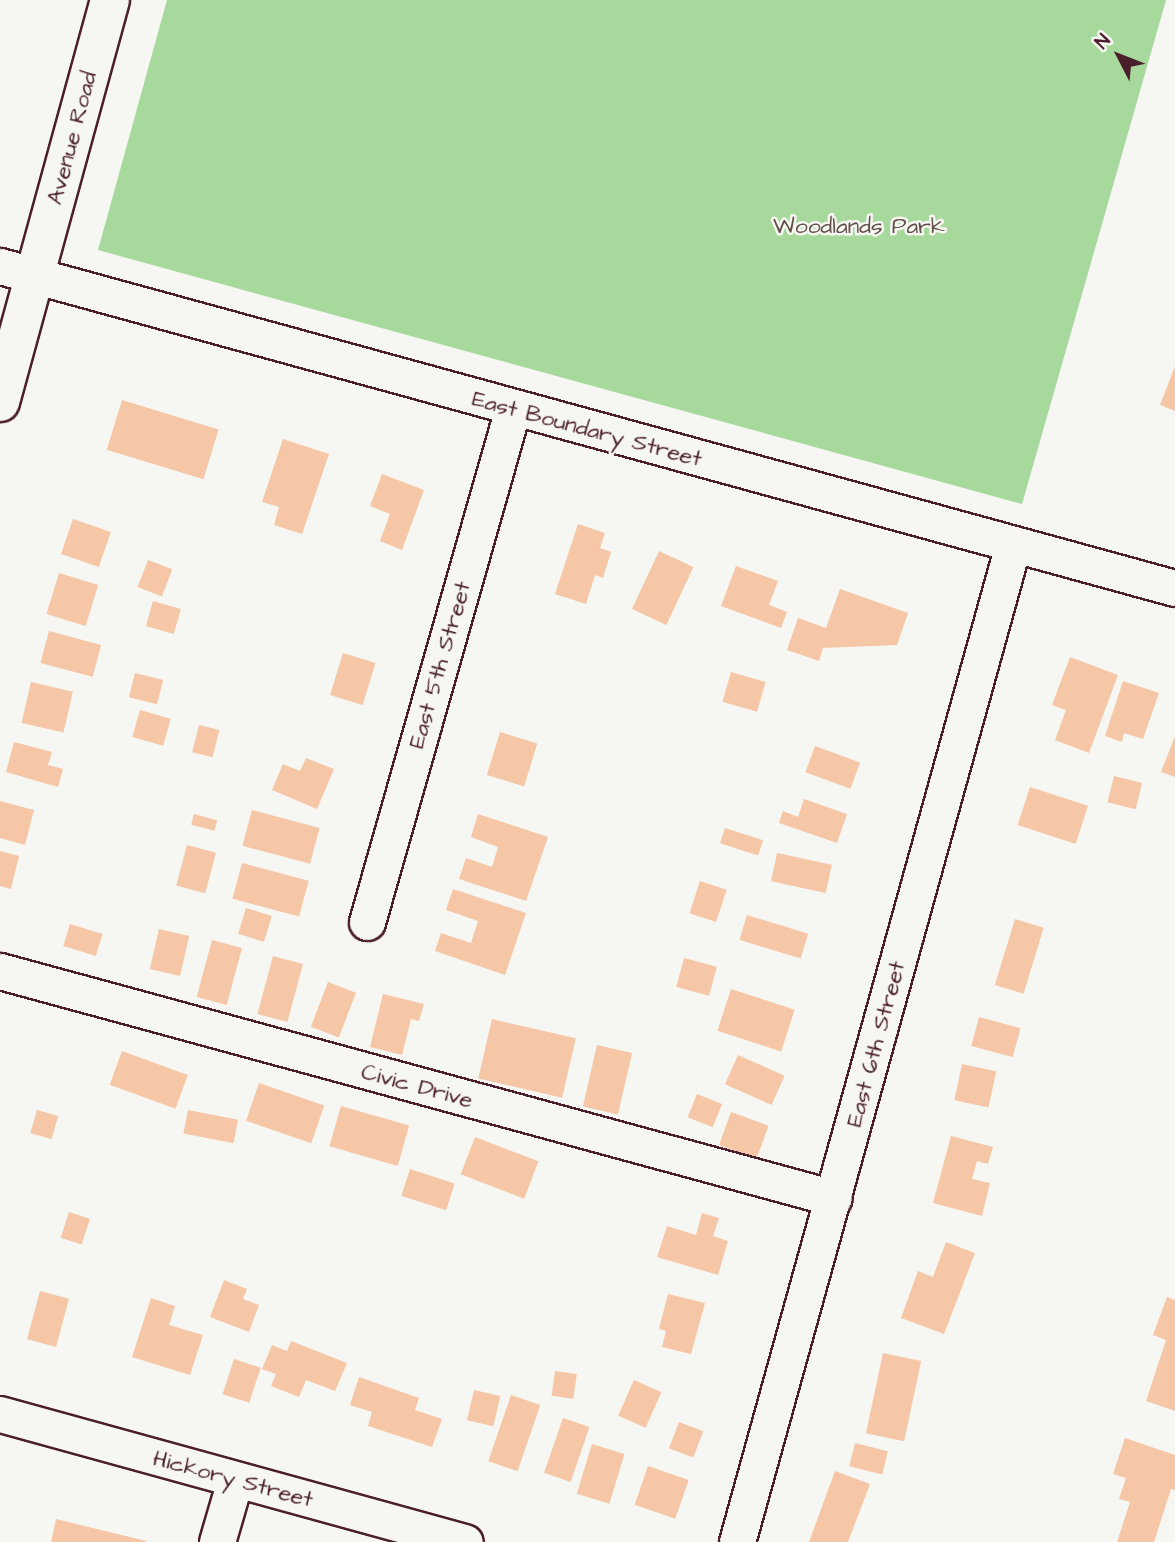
<!DOCTYPE html>
<html>
<head>
<meta charset="utf-8">
<style>
  body { margin:0 }
  #map { position:relative; width:1175px; height:1542px; overflow:hidden; background:#f6f6f2; font-family:"Architects Daughter",sans-serif }
  div>[style] { position:absolute }
  .green>* { inset:0; background:#a6d99b }
  .building>* { inset:0; background:#f6c7a6; transform-origin:0 0 }
  .roads { filter:drop-shadow(2px 0 #4a1f2b) drop-shadow(-2px 0 #4a1f2b) drop-shadow(0 2px #4a1f2b) drop-shadow(0 -2px #4a1f2b) }
  .minor>* { height:35px; margin:-17.5px; padding:0 17.5px; transform-origin:17.5px; border-radius:17.5px; background:#f6f6f2 }
  .major>* { height:38px; margin:-19px; padding:0 19px; transform-origin:19px; border-radius:19px; background:#f6f6f2 }
  span { translate:-50% -50%; white-space:nowrap; text-align:center; line-height:1.15; -webkit-text-stroke:5px #f6f6f2; paint-order:stroke }
  .street-label { font-size:23px; color:#4a1f2b }
  .park-label { font-size:23px; color:#614e47 }
  .north { position:absolute; left:1084px; top:21px; width:70px; height:70px; -webkit-text-stroke:5px #f6f6f2; paint-order:stroke; rotate:312deg; font-size:19px; font-weight:700; line-height:28px; text-align:center; color:#4a1f2b }
  .north::after { content:''; display:block; margin:auto; width:24px; height:32px; background:#4a1f2b; clip-path:polygon(50% 0,100% 100%,50% 72%,0 100%) }
</style>
</head>
<body>
<div id="map">
  <div class="green">
    <i style="clip-path:polygon(167px 0,1166px 0,1022px 504px,98px 250px)"></i>
  </div>
  <div class="building">
    <i style="clip-path:polygon(1175px 366px,1175px 411px,1160px 405px)"></i>
    <i style="left:122px;top:400px;width:101px;height:52px;rotate:17deg"></i>
    <i style="clip-path:polygon(283px 439px,329px 454px,302px 534px,274px 525px,279px 507px,262px 502px)"></i>
    <i style="clip-path:polygon(382px 474px,424px 490px,402px 550px,380px 541px,390px 514px,370px 506px)"></i>
    <i style="left:73px;top:519px;width:40px;height:37px;rotate:19deg"></i>
    <i style="clip-path:polygon(578px 524px,605px 533px,600px 548px,611px 552px,603px 578px,595px 575px,586px 604px,555px 594px)"></i>
    <i style="left:659px;top:551px;width:38px;height:64px;rotate:25deg"></i>
    <i style="left:148px;top:560px;width:26px;height:29px;rotate:21deg"></i>
    <i style="clip-path:polygon(736px 566px,778px 581px,769px 605px,787px 612px,781px 628px,721px 606px)"></i>
    <i style="left:59px;top:573px;width:41px;height:43px;rotate:17deg"></i>
    <i style="clip-path:polygon(840px 589px,908px 613px,897px 645px,823px 648px,819px 661px,787px 650px,798px 618px,826px 628px)"></i>
    <i style="left:153px;top:601px;width:29px;height:26px;rotate:16deg"></i>
    <i style="left:49px;top:631px;width:54px;height:33px;rotate:15deg"></i>
    <i style="left:343px;top:653px;width:34px;height:44px;rotate:17deg"></i>
    <i style="clip-path:polygon(1070px 657px,1118px 675px,1089px 753px,1055px 740px,1066px 710px,1052px 705px)"></i>
    <i style="left:731px;top:672px;width:36px;height:31px;rotate:16deg"></i>
    <i style="left:135px;top:673px;width:29px;height:25px;rotate:14deg"></i>
    <i style="clip-path:polygon(1123px 681px,1159px 693px,1143px 739px,1124px 733px,1122px 742px,1105px 736px)"></i>
    <i style="left:31px;top:682px;width:43px;height:42px;rotate:13deg"></i>
    <i style="left:140px;top:710px;width:32px;height:28px;rotate:16deg"></i>
    <i style="left:199px;top:725px;width:21px;height:28px;rotate:14deg"></i>
    <i style="left:500px;top:732px;width:39px;height:45px;rotate:17deg"></i>
    <i style="clip-path:polygon(1175px 736px,1175px 777px,1161px 772px)"></i>
    <i style="clip-path:polygon(14px 742px,52px 752px,48px 765px,63px 769px,58px 787px,6px 772px)"></i>
    <i style="left:815px;top:746px;width:48px;height:28px;rotate:20deg"></i>
    <i style="clip-path:polygon(306px 758px,334px 769px,317px 809px,272px 790px,283px 764px,300px 771px)"></i>
    <i style="left:1114px;top:776px;width:29px;height:27px;rotate:14deg"></i>
    <i style="left:1030px;top:787px;width:61px;height:40px;rotate:18deg"></i>
    <i style="clip-path:polygon(804px 799px,847px 814px,837px 843px,779px 823px,783px 811px,798px 817px)"></i>
    <i style="clip-path:polygon(0 801px,34px 810px,25px 845px,0 838px)"></i>
    <i style="left:252px;top:810px;width:70px;height:37px;rotate:15deg"></i>
    <i style="left:194px;top:814px;width:24px;height:11px;rotate:15deg"></i>
    <i style="clip-path:polygon(478px 814px,548px 837px,526px 901px,459px 879px,466px 858px,492px 867px,498px 847px,471px 837px)"></i>
    <i style="left:725px;top:828px;width:40px;height:16px;rotate:18deg"></i>
    <i style="left:187px;top:845px;width:30px;height:42px;rotate:15deg"></i>
    <i style="clip-path:polygon(0 851px,19px 856px,11px 889px,0 886px)"></i>
    <i style="left:777px;top:853px;width:56px;height:29px;rotate:12deg"></i>
    <i style="left:242px;top:863px;width:69px;height:37px;rotate:15deg"></i>
    <i style="left:700px;top:881px;width:28px;height:34px;rotate:18deg"></i>
    <i style="clip-path:polygon(453px 889px,526px 913px,505px 975px,435px 951px,441px 933px,471px 943px,478px 921px,446px 910px)"></i>
    <i style="left:246px;top:908px;width:27px;height:27px;rotate:17deg"></i>
    <i style="left:747px;top:915px;width:64px;height:26px;rotate:17deg"></i>
    <i style="left:1015px;top:919px;width:30px;height:69px;rotate:17deg"></i>
    <i style="left:70px;top:924px;width:34px;height:23px;rotate:17deg"></i>
    <i style="left:159px;top:929px;width:31px;height:41px;rotate:13deg"></i>
    <i style="left:212px;top:940px;width:31px;height:59px;rotate:15deg"></i>
    <i style="left:273px;top:956px;width:31px;height:60px;rotate:15deg"></i>
    <i style="left:684px;top:958px;width:34px;height:30px;rotate:15deg"></i>
    <i style="left:328px;top:982px;width:30px;height:48px;rotate:21deg"></i>
    <i style="left:731px;top:989px;width:67px;height:44px;rotate:18deg"></i>
    <i style="clip-path:polygon(383px 994px,424px 1004px,419px 1021px,411px 1019px,402px 1055px,370px 1047px)"></i>
    <i style="left:979px;top:1017px;width:43px;height:30px;rotate:15deg"></i>
    <i style="left:492px;top:1019px;width:86px;height:61px;rotate:13deg"></i>
    <i style="left:597px;top:1045px;width:36px;height:63px;rotate:13deg"></i>
    <i style="left:122px;top:1051px;width:70px;height:36px;rotate:20deg"></i>
    <i style="left:738px;top:1055px;width:51px;height:32px;rotate:24deg"></i>
    <i style="left:962px;top:1064px;width:35px;height:37px;rotate:12deg"></i>
    <i style="left:259px;top:1083px;width:69px;height:40px;rotate:19deg"></i>
    <i style="left:697px;top:1094px;width:27px;height:25px;rotate:22deg"></i>
    <i style="left:341px;top:1106px;width:71px;height:42px;rotate:16deg"></i>
    <i style="left:37px;top:1110px;width:22px;height:24px;rotate:16deg"></i>
    <i style="left:188px;top:1110px;width:51px;height:24px;rotate:11deg"></i>
    <i style="left:731px;top:1112px;width:40px;height:35px;rotate:20deg"></i>
    <i style="clip-path:polygon(951px 1136px,993px 1147px,988px 1164px,977px 1161px,972px 1179px,990px 1183px,982px 1216px,933px 1203px)"></i>
    <i style="left:475px;top:1137px;width:68px;height:40px;rotate:21deg"></i>
    <i style="left:410px;top:1169px;width:47px;height:28px;rotate:18deg"></i>
    <i style="left:69px;top:1212px;width:22px;height:27px;rotate:18deg"></i>
    <i style="clip-path:polygon(702px 1213px,719px 1218px,713px 1236px,728px 1241px,718px 1275px,657px 1257px,667px 1226px,696px 1235px)"></i>
    <i style="clip-path:polygon(946px 1242px,975px 1253px,944px 1334px,901px 1318px,918px 1271px,933px 1277px)"></i>
    <i style="clip-path:polygon(224px 1280px,247px 1289px,243px 1299px,259px 1305px,249px 1332px,210px 1317px)"></i>
    <i style="left:40px;top:1291px;width:30px;height:50px;rotate:15deg"></i>
    <i style="clip-path:polygon(668px 1294px,705px 1303px,691px 1354px,662px 1347px,666px 1331px,659px 1329px)"></i>
    <i style="clip-path:polygon(1167px 1297px,1175px 1300px,1175px 1411px,1146px 1401px,1166px 1340px,1153px 1335px)"></i>
    <i style="clip-path:polygon(151px 1298px,175px 1306px,169px 1325px,203px 1335px,190px 1375px,132px 1357px)"></i>
    <i style="clip-path:polygon(291px 1341px,347px 1363px,335px 1391px,306px 1380px,299px 1397px,271px 1386px,276px 1374px,262px 1369px,272px 1345px,287px 1351px)"></i>
    <i style="left:883px;top:1353px;width:39px;height:82px;rotate:12deg"></i>
    <i style="left:234px;top:1359px;width:28px;height:37px;rotate:18deg"></i>
    <i style="left:555px;top:1371px;width:22px;height:25px;rotate:8deg"></i>
    <i style="clip-path:polygon(359px 1377px,419px 1398px,415px 1410px,442px 1419px,432px 1447px,368px 1426px,372px 1412px,350px 1405px)"></i>
    <i style="left:634px;top:1380px;width:30px;height:39px;rotate:24deg"></i>
    <i style="left:474px;top:1390px;width:27px;height:31px;rotate:13deg"></i>
    <i style="left:511px;top:1395px;width:31px;height:70px;rotate:19deg"></i>
    <i style="left:563px;top:1418px;width:28px;height:58px;rotate:19deg"></i>
    <i style="left:679px;top:1422px;width:26px;height:28px;rotate:21deg"></i>
    <i style="clip-path:polygon(1125px 1438px,1175px 1455px,1175px 1490px,1171px 1489px,1154px 1542px,1117px 1542px,1130px 1502px,1119px 1499px,1126px 1478px,1113px 1474px)"></i>
    <i style="left:855px;top:1443px;width:34px;height:24px;rotate:14deg"></i>
    <i style="left:592px;top:1444px;width:34px;height:52px;rotate:17deg"></i>
    <i style="left:648px;top:1466px;width:43px;height:41px;rotate:19deg"></i>
    <i style="clip-path:polygon(835px 1471px,870px 1484px,848px 1542px,809px 1542px)"></i>
    <i style="clip-path:polygon(56px 1519px,146px 1541px,146px 1542px,51px 1542px)"></i>
  </div>
  <div class="roads">
    <div class="minor">
      <i style="left:0;top:266px;width:1218px;rotate:15.33deg"></i>
      <i style="left:367px;top:922px;width:534px;rotate:-74.14deg"></i>
      <i style="left:0;top:971px;width:864px;rotate:15.23deg"></i>
      <i style="left:0;top:1414px;width:482px;rotate:15.4deg"></i>
      <i style="left:217px;top:1542px;width:65px;rotate:-73.8deg"></i>
      <i style="left:737px;top:1542px;width:1034px;rotate:-74.53deg"></i>
    </div>
    <div class="major">
      <i style="left:0;top:402px;width:417px;rotate:-74.7deg"></i>
    </div>
  </div>
  <div class="street-label">
    <span style="left:72px;top:138px;rotate:-75deg">Avenue Road</span>
    <span style="left:587px;top:429px;rotate:15deg">East Boundary Street</span>
    <span style="left:440px;top:665px;rotate:-74deg">East 5th Street</span>
    <span style="left:876px;top:1044px;rotate:-75deg">East 6th Street</span>
    <span style="left:417px;top:1086px;rotate:15deg">Civic Drive</span>
    <span style="left:233px;top:1479px;rotate:15deg">Hickory Street</span>
  </div>
  <div class="park-label">
    <span style="left:859px;top:226px">Woodlands Park</span>
  </div>
  <div class="north">N</div>
</div>
</body>
</html>
